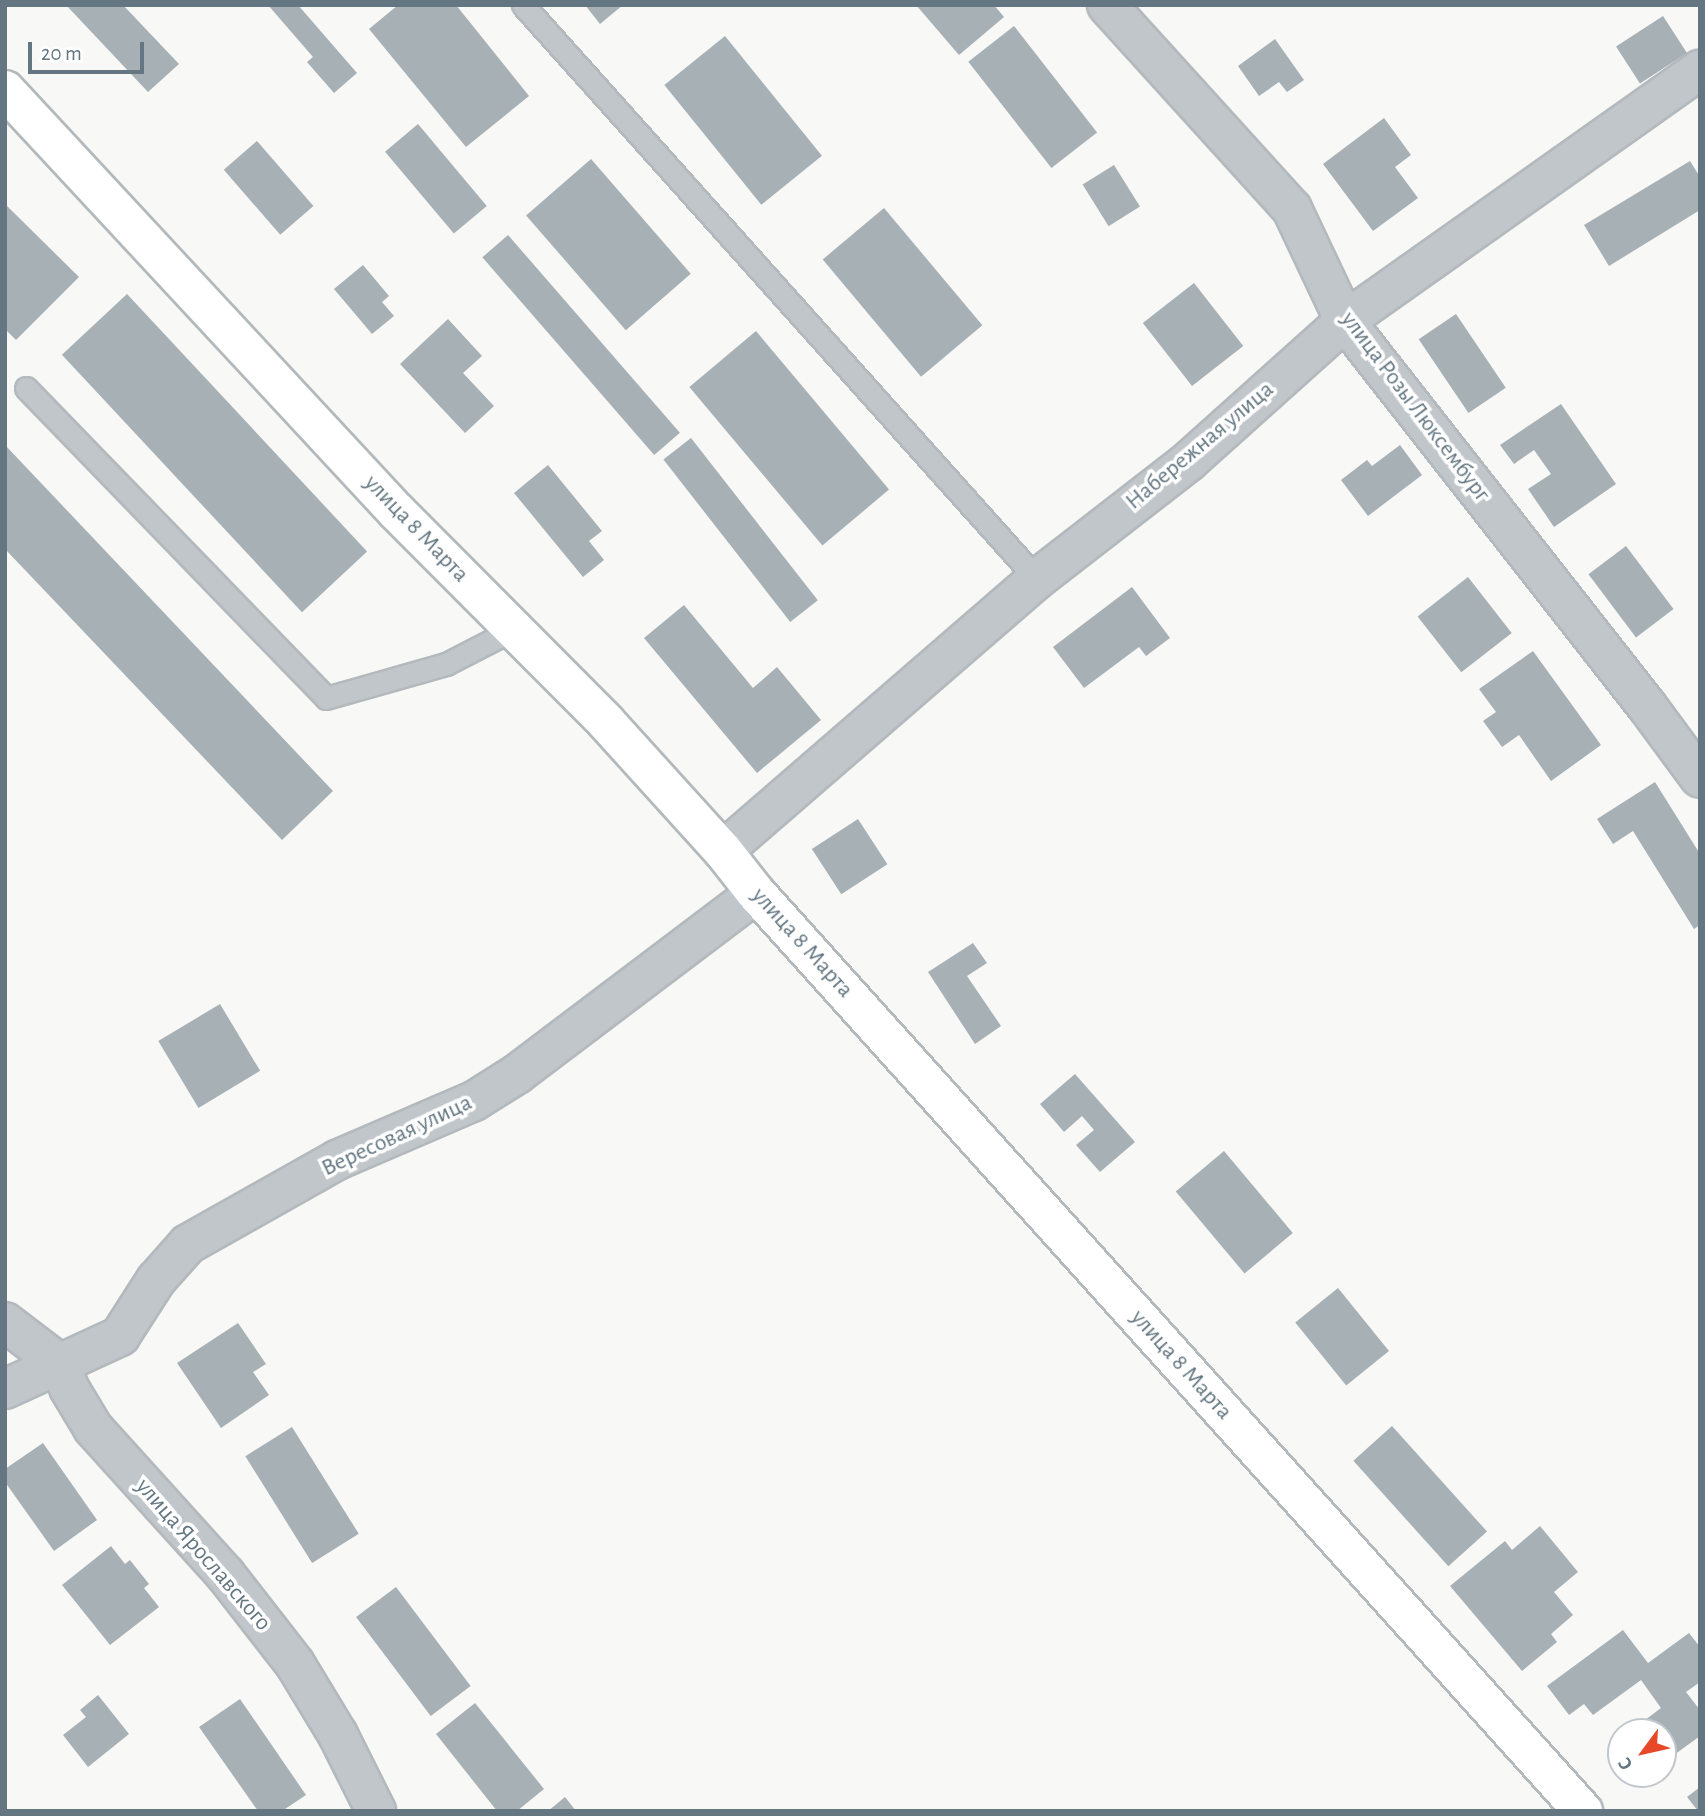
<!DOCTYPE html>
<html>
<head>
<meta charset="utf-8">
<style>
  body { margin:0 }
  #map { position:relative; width:1705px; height:1816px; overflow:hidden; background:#f8f8f6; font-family:"Alegreya Sans",sans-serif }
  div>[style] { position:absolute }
  .building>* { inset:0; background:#a6b0b5; transform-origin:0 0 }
  .roads { filter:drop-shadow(2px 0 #b3b9bc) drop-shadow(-2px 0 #b3b9bc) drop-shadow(0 2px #b3b9bc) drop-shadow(0 -2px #b3b9bc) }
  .lane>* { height:21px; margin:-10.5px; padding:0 10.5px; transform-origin:10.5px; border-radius:10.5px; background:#c1c6ca }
  .street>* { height:38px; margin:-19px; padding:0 19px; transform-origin:19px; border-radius:19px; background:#c1c6ca }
  .primary>* { height:38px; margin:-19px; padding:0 19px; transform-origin:19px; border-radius:19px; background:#fff }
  span { translate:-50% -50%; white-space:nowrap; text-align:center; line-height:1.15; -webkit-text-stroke:7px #fff; paint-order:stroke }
  .street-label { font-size:24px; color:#637681 }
  .frame { position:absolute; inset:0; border:7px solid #637681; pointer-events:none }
  .north { position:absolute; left:1607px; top:1718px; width:70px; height:70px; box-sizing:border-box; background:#fff; border:2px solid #c1c8cd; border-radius:50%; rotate:237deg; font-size:19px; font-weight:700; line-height:28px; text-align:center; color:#637681 }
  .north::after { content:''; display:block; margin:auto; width:24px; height:32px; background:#e64828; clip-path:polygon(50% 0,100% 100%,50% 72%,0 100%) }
  .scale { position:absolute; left:28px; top:42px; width:116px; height:32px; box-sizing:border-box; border:4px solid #637681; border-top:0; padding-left:9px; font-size:21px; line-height:24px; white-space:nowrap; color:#637681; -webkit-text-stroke:5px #fff; paint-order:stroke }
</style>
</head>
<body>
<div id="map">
  <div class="building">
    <i style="clip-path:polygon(66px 5px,123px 5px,179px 64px,148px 92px)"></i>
    <i style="clip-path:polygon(268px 5px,298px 5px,357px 73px,334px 93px,307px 62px,313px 57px)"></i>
    <i style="clip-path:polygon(398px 5px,456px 5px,529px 96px,466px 147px,369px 29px)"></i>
    <i style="clip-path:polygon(585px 5px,623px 5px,600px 24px)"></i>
    <i style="clip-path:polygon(916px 5px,994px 5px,1004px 17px,959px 55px)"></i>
    <i style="left:1663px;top:16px;width:44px;height:56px;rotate:57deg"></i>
    <i style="left:1014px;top:26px;width:135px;height:58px;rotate:52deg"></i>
    <i style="left:725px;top:36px;width:154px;height:78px;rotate:51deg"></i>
    <i style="clip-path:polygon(1275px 39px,1304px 80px,1287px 92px,1279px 82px,1259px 96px,1238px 66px)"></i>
    <i style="clip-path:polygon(1384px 118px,1411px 155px,1395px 167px,1418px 198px,1373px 231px,1323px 164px)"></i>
    <i style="left:418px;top:124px;width:107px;height:43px;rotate:50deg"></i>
    <i style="left:257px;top:141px;width:86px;height:44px;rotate:49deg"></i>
    <i style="left:591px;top:159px;width:152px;height:86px;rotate:49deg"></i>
    <i style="clip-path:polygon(1690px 161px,1700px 177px,1700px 210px,1609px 266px,1584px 225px)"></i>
    <i style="left:1114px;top:165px;width:49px;height:37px;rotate:58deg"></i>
    <i style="clip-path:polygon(5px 204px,79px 277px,16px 340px,5px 329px)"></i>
    <i style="left:884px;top:208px;width:153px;height:80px;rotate:50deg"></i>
    <i style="left:508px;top:235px;width:262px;height:34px;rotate:49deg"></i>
    <i style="clip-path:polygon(363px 265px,389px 296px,382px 302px,394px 316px,372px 334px,334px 289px)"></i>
    <i style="left:1194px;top:283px;width:80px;height:65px;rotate:52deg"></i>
    <i style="left:127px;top:294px;width:352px;height:89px;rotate:47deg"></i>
    <i style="left:1456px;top:314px;width:89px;height:45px;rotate:56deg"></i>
    <i style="clip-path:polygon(448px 319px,482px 356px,463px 373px,494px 406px,465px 433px,400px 364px)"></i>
    <i style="left:756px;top:331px;width:207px;height:87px;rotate:50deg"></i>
    <i style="clip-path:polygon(1561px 404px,1616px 484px,1554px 527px,1528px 489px,1551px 474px,1534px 450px,1514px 464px,1500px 445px)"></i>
    <i style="left:691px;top:438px;width:206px;height:35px;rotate:52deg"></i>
    <i style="clip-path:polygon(5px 445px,333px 791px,282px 840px,5px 549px)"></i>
    <i style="clip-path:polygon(1400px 445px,1422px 475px,1368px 516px,1341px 480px,1367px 460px,1372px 466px)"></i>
    <i style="clip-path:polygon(548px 465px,602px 531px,589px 541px,604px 560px,583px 577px,514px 493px)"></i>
    <i style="left:1626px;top:546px;width:79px;height:47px;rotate:53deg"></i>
    <i style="left:1468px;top:577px;width:71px;height:64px;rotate:52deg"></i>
    <i style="clip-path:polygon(1132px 587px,1170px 638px,1146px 656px,1139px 647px,1084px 688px,1053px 647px)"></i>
    <i style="clip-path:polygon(684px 605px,753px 688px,777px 667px,821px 720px,757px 773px,644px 638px)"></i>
    <i style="clip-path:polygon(1533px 651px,1601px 745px,1551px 781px,1519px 735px,1502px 747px,1483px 721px,1496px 712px,1479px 689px)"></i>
    <i style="clip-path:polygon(1655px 782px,1700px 854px,1700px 925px,1694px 929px,1633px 831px,1613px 844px,1597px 819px)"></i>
    <i style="left:858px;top:819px;width:54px;height:55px;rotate:57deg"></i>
    <i style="clip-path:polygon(973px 943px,987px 963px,967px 976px,1001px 1026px,975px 1044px,928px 972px)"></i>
    <i style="left:220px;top:1004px;width:78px;height:72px;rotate:59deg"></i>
    <i style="clip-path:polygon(1075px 1074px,1135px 1142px,1100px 1172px,1076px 1145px,1094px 1130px,1082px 1116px,1064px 1132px,1040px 1104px)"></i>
    <i style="left:1224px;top:1151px;width:107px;height:63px;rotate:50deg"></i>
    <i style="left:1338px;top:1288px;width:81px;height:55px;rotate:51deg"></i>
    <i style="clip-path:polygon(238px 1323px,266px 1364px,253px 1372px,269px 1395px,221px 1428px,177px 1363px)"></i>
    <i style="left:1392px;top:1426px;width:142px;height:52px;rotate:48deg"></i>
    <i style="left:292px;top:1427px;width:126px;height:55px;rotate:58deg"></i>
    <i style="clip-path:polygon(43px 1443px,97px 1520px,54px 1551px,5px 1482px,5px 1469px)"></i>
    <i style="clip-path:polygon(1540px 1526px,1578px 1572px,1554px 1592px,1573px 1615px,1551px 1634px,1557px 1642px,1522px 1671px,1450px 1586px,1505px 1541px,1512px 1550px)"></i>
    <i style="clip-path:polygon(111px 1546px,125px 1564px,130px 1560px,149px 1584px,144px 1588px,159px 1607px,110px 1645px,62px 1585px)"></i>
    <i style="left:396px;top:1587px;width:124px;height:50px;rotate:53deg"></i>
    <i style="clip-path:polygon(1623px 1630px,1648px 1663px,1689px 1633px,1700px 1647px,1700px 1682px,1686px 1692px,1700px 1710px,1700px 1736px,1663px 1763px,1663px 1732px,1629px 1732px,1661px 1708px,1641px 1680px,1593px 1715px,1584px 1704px,1569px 1715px,1547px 1686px)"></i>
    <i style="clip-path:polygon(98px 1695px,129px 1734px,88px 1767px,63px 1735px,86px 1717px,80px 1710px)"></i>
    <i style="clip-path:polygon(240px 1699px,306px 1795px,282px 1811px,258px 1811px,199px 1727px)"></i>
    <i style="clip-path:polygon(475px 1703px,544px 1789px,517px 1811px,497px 1811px,436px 1734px)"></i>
    <i style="clip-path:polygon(1621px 1738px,1621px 1765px,1608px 1747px)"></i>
    <i style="clip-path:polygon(1628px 1774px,1649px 1774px,1635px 1784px)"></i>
    <i style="clip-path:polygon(1700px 1787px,1700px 1811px,1698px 1811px,1687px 1797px)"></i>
    <i style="clip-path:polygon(565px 1797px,576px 1811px,548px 1811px)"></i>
  </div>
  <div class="roads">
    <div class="lane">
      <i style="left:523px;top:5px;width:771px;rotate:48.16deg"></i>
      <i style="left:26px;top:388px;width:431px;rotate:45.9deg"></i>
      <i style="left:326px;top:698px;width:125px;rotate:-15.8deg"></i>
      <i style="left:446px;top:664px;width:76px;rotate:-27.2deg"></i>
    </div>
    <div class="street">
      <i style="left:1107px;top:5px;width:275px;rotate:47.8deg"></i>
      <i style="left:1292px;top:209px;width:124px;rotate:64.7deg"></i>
      <i style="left:1345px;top:321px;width:489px;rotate:51.9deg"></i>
      <i style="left:1647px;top:706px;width:89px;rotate:53.6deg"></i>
      <i style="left:723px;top:851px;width:415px;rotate:-40.9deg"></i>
      <i style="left:1037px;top:579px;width:192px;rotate:-37.8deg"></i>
      <i style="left:1189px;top:461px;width:210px;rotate:-41.9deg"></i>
      <i style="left:1345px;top:321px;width:435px;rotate:-35.3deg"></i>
      <i style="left:5px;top:1322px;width:69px;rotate:37.4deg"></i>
      <i style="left:60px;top:1364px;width:26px;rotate:69deg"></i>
      <i style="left:69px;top:1388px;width:47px;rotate:59deg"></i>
      <i style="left:93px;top:1428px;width:197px;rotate:47.9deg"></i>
      <i style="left:225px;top:1574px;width:114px;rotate:52.1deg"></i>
      <i style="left:295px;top:1664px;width:83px;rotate:58.8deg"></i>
      <i style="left:338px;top:1735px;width:85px;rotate:63.4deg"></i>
      <i style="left:5px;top:1389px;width:127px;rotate:-24.7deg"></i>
      <i style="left:120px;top:1336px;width:67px;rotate:-57.3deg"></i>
      <i style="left:156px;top:1280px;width:48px;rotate:-48.4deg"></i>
      <i style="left:188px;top:1244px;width:171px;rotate:-29.4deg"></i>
      <i style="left:337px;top:1160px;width:149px;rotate:-23.3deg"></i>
      <i style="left:474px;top:1101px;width:51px;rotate:-32.1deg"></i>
      <i style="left:517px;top:1074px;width:300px;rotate:-37.1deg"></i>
    </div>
    <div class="primary">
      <i style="left:5px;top:90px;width:575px;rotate:47.12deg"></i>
      <i style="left:396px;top:511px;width:298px;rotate:45.1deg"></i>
      <i style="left:606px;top:722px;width:174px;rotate:47.8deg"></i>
      <i style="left:723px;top:851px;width:53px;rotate:51.8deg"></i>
      <i style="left:756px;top:893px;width:1236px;rotate:47.99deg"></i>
    </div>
  </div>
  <div class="street-label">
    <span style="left:1415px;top:407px;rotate:53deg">улица Розы Люксембург</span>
    <span style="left:1200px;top:446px;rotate:-40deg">Набережная улица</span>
    <span style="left:416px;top:529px;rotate:46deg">улица 8 Марта</span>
    <span style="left:802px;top:943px;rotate:48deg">улица 8 Марта</span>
    <span style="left:397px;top:1136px;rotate:-25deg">Вересовая улица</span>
    <span style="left:1181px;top:1365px;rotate:48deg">улица 8 Марта</span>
    <span style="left:203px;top:1555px;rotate:49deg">улица Ярославского</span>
  </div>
  <div class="frame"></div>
  <div class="north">С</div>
  <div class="scale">20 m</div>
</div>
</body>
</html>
